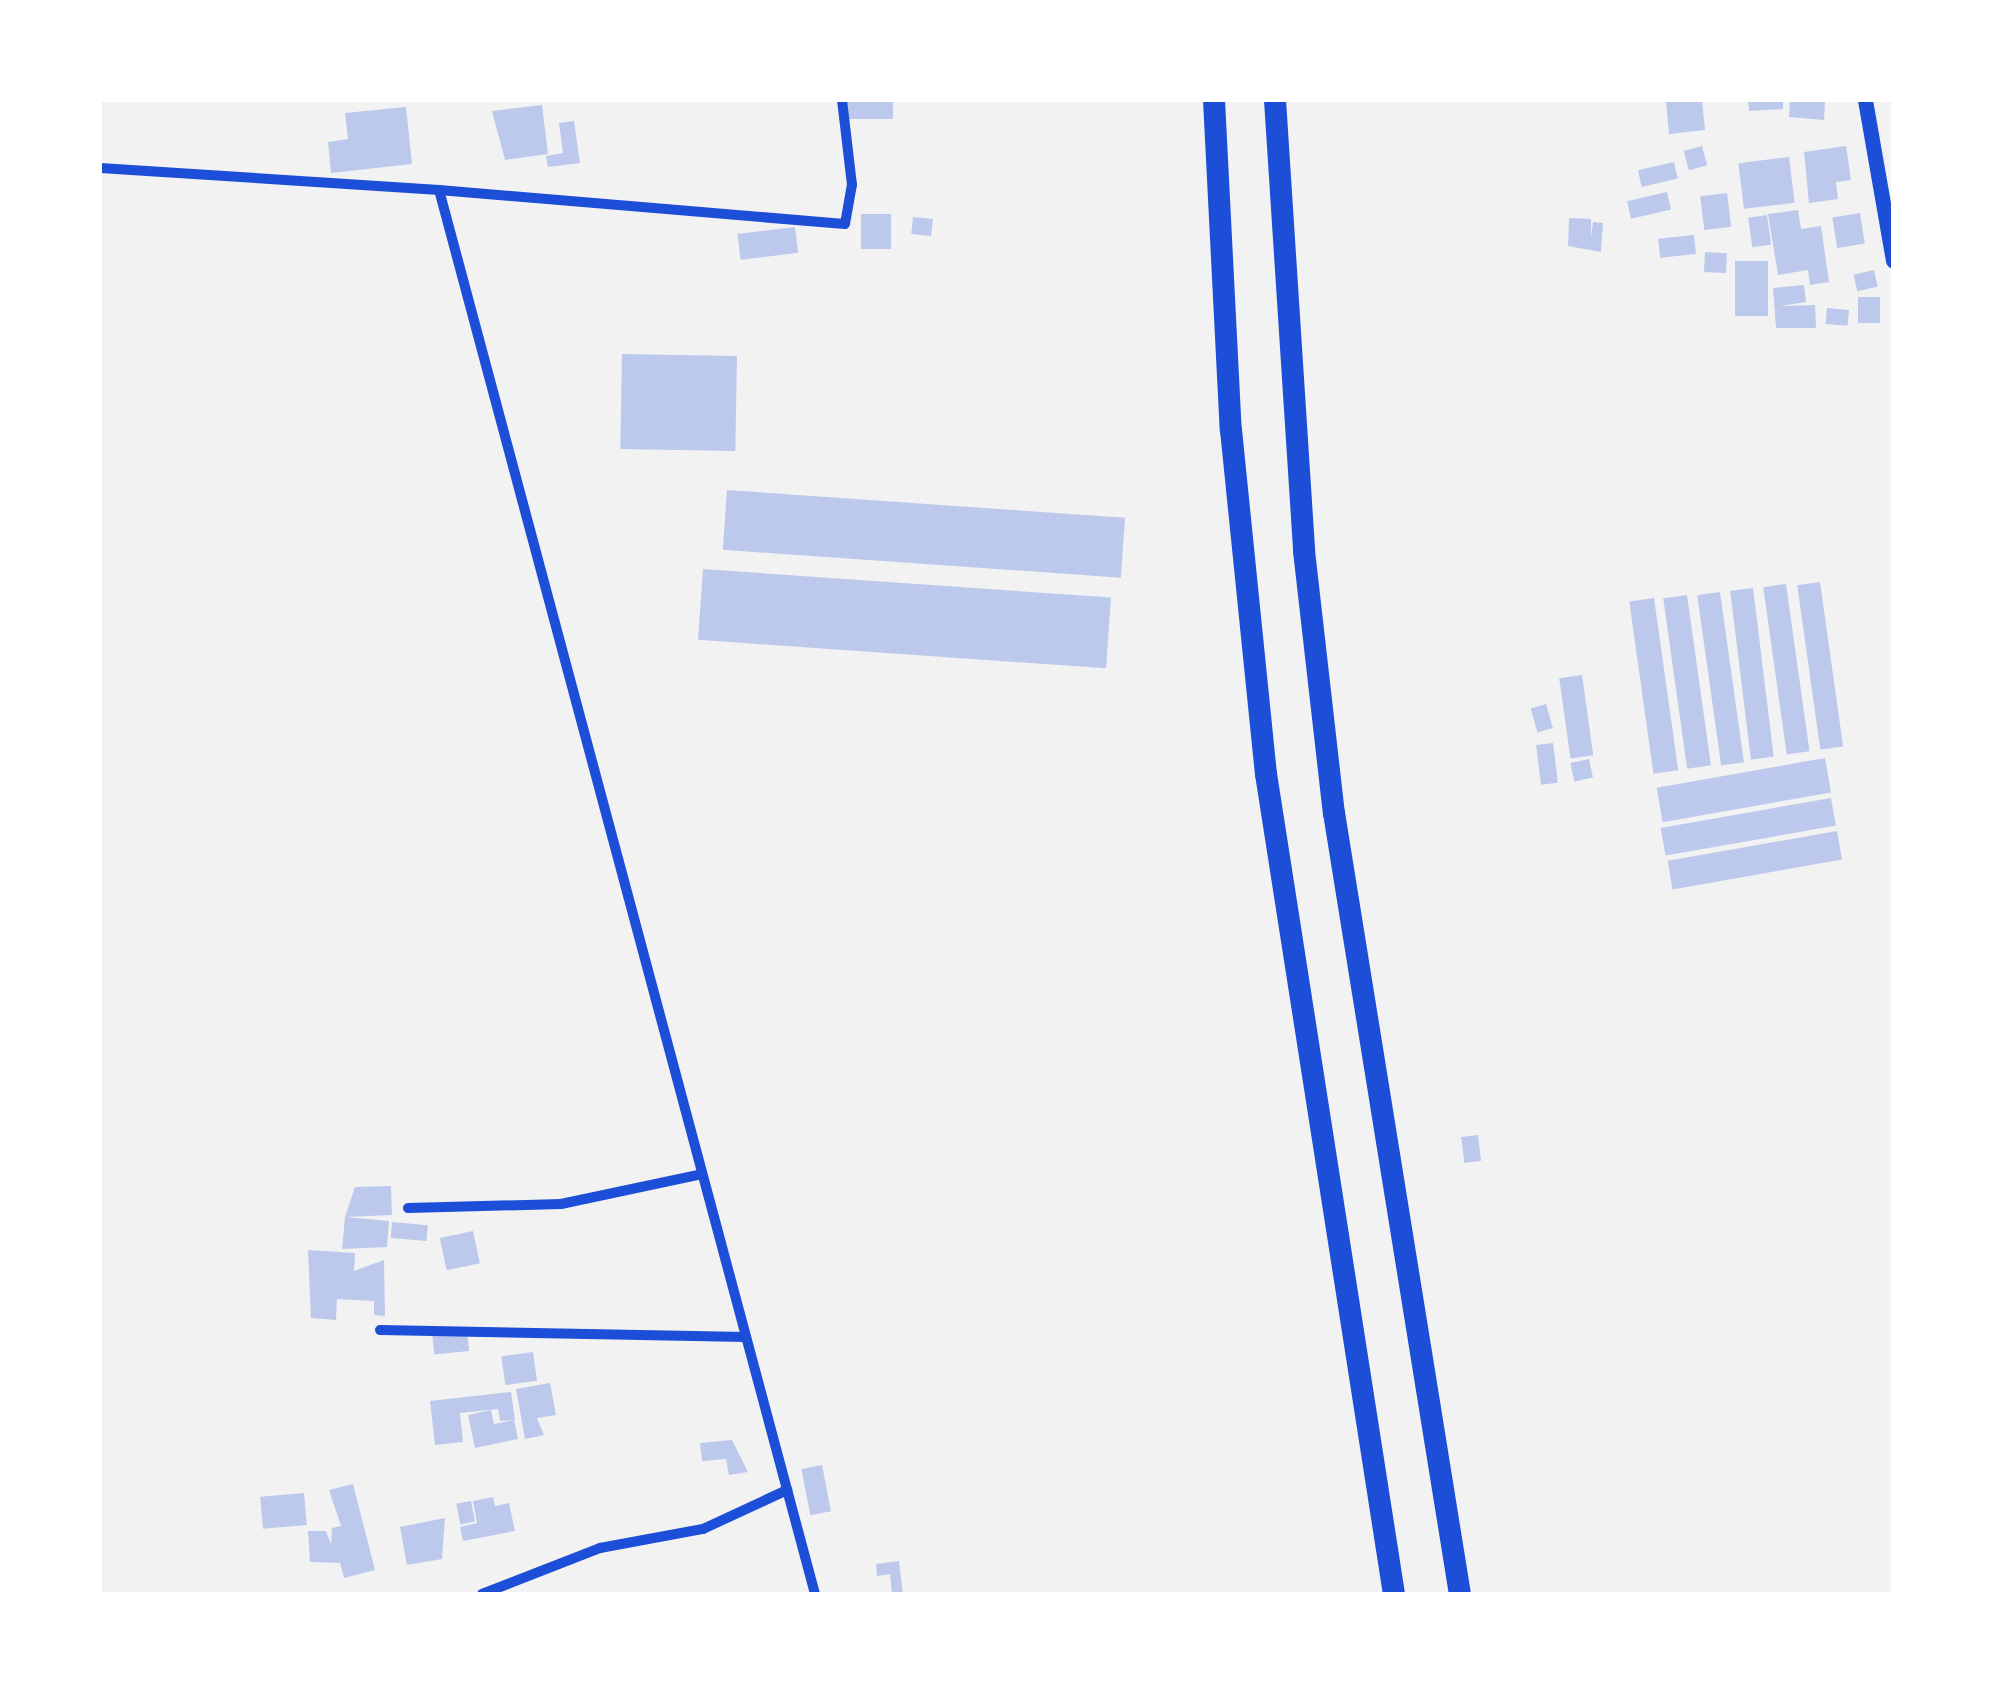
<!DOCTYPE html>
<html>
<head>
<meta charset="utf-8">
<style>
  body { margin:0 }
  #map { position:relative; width:1993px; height:1694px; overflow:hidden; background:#f2f2f2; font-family:Lato,sans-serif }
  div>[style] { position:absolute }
  .building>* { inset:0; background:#bdc9ec; transform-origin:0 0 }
  .minor>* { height:10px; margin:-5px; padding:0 5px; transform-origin:5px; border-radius:5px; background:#1d4ed8 }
  .tertiary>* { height:15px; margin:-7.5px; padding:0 7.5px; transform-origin:7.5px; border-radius:7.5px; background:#1d4ed8 }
  .motorway>* { height:22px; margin:-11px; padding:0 11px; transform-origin:11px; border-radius:11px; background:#1d4ed8 }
  span { translate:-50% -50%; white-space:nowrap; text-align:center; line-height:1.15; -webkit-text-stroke:9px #fff; paint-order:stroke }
  .frame { position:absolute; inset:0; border:102px solid #fff; pointer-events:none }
</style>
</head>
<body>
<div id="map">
  <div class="building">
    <i style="left:843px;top:100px;width:50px;height:19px"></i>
    <i style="clip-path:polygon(1691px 100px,1702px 100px,1705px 130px,1669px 134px,1666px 102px)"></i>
    <i style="clip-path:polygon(1748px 100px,1783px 100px,1783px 109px,1749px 111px)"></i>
    <i style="clip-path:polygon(1790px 100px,1825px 100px,1824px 120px,1789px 117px)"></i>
    <i style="clip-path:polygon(542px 105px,548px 154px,505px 160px,492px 111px)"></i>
    <i style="clip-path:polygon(406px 107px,412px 164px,331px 173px,328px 142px,348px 139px,345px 113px)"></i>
    <i style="clip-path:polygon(574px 121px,580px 163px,548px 167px,546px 156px,563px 153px,559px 123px)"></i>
    <i style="left:1702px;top:146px;width:20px;height:19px;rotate:75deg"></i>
    <i style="clip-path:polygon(1846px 146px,1851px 180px,1836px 182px,1838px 199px,1809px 203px,1804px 152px)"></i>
    <i style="left:1789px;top:157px;width:46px;height:51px;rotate:83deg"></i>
    <i style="left:1674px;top:162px;width:17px;height:37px;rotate:77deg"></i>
    <i style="left:1667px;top:192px;width:18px;height:41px;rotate:77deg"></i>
    <i style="left:1727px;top:193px;width:34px;height:27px;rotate:83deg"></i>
    <i style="clip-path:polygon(1798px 210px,1801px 229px,1821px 226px,1829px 282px,1810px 285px,1808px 270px,1778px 275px,1768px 214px)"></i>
    <i style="left:1860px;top:213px;width:31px;height:28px;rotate:81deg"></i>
    <i style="left:861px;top:214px;width:30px;height:35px"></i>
    <i style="left:1767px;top:215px;width:30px;height:19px;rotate:82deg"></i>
    <i style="left:913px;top:217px;width:20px;height:17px;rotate:6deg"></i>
    <i style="clip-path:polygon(1569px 218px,1591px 219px,1591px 237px,1593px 222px,1603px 223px,1601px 252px,1568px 246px)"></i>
    <i style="left:795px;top:227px;width:26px;height:58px;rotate:83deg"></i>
    <i style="left:1694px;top:235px;width:19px;height:36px;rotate:84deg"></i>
    <i style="left:1705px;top:252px;width:22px;height:20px;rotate:3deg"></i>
    <i style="left:1735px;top:261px;width:33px;height:55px"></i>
    <i style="left:1874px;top:270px;width:17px;height:21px;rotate:77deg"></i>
    <i style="clip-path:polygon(1804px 285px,1806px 302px,1780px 306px,1815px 305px,1816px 328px,1776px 328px,1773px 288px)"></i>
    <i style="left:1858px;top:297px;width:22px;height:26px"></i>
    <i style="left:1827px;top:308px;width:22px;height:16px;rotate:5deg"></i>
    <i style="left:622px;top:354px;width:115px;height:95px;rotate:1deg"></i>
    <i style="left:727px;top:490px;width:399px;height:60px;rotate:4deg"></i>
    <i style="left:703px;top:569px;width:409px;height:71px;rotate:4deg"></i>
    <i style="left:1820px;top:582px;width:166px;height:23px;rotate:82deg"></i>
    <i style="left:1786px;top:584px;width:169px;height:23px;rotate:82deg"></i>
    <i style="left:1753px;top:588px;width:170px;height:23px;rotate:83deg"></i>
    <i style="left:1720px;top:592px;width:172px;height:23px;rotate:82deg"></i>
    <i style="left:1687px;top:595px;width:172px;height:24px;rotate:82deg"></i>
    <i style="left:1654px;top:598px;width:174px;height:25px;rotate:82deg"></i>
    <i style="left:1582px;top:675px;width:81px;height:23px;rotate:82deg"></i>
    <i style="left:1546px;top:704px;width:25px;height:16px;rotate:74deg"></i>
    <i style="left:1553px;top:743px;width:40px;height:17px;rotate:83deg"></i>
    <i style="left:1825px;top:758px;width:35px;height:171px;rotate:80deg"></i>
    <i style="left:1589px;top:759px;width:19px;height:19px;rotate:78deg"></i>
    <i style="left:1831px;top:798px;width:28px;height:173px;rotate:80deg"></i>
    <i style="left:1837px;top:831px;width:29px;height:172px;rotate:80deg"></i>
    <i style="left:1478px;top:1135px;width:26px;height:17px;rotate:83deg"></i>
    <i style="clip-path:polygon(391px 1186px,392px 1215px,345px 1217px,355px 1187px)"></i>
    <i style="clip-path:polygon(345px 1217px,389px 1221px,387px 1247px,342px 1249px)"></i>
    <i style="left:392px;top:1222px;width:36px;height:16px;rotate:5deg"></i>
    <i style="left:473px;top:1231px;width:33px;height:34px;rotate:78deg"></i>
    <i style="clip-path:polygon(308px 1250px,355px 1253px,354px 1271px,384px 1260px,385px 1316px,374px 1315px,374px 1301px,337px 1299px,336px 1320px,311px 1318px)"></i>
    <i style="left:467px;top:1331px;width:20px;height:35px;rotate:84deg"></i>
    <i style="left:533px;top:1352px;width:29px;height:32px;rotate:82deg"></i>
    <i style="clip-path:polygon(550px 1383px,556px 1415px,537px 1418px,544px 1435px,525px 1439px,516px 1389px)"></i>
    <i style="clip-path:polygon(511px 1392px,515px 1420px,500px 1421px,498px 1409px,460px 1413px,463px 1442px,435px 1445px,430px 1401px)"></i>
    <i style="clip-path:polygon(491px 1410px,494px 1424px,514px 1420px,518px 1439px,475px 1448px,468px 1415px)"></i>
    <i style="clip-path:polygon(732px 1440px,748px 1472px,729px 1475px,726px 1459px,702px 1461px,700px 1443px)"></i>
    <i style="left:822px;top:1465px;width:47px;height:21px;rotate:79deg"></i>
    <i style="clip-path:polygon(353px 1484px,375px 1570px,344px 1578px,340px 1563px,310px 1562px,308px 1531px,326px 1531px,331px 1544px,332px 1528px,341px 1526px,329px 1490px)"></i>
    <i style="left:304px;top:1493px;width:32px;height:44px;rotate:85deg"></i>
    <i style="clip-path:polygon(493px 1497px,495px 1506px,509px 1503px,515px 1531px,463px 1541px,460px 1527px,477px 1523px,473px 1501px)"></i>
    <i style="left:471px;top:1501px;width:21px;height:15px;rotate:79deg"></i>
    <i style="clip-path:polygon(445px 1518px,442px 1559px,407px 1565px,400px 1527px)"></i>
    <i style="clip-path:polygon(899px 1561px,903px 1594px,892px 1594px,890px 1574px,877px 1576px,876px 1564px)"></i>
  </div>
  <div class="minor">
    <i style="left:100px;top:168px;width:340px;rotate:3.7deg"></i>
    <i style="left:408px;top:1208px;width:153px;rotate:-1.5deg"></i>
    <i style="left:561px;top:1204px;width:144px;rotate:-12deg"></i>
    <i style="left:380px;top:1330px;width:366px;rotate:1.1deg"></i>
    <i style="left:482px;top:1594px;width:127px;rotate:-21.3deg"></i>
    <i style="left:600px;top:1548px;width:105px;rotate:-10.5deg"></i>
    <i style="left:703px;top:1529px;width:93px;rotate:-24.9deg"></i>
    <i style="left:815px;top:1594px;width:1453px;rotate:-104.99deg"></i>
    <i style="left:439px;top:190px;width:407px;rotate:4.8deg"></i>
    <i style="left:845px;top:224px;width:40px;rotate:-80deg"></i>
    <i style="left:852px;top:185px;width:86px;rotate:-96.7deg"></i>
  </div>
  <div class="tertiary">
    <i style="left:1865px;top:100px;width:163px;rotate:80.1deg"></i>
  </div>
  <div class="motorway">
    <i style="left:1214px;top:100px;width:330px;rotate:87.1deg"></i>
    <i style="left:1231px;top:430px;width:346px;rotate:84.2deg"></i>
    <i style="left:1266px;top:774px;width:830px;rotate:81.13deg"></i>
    <i style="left:1275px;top:100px;width:452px;rotate:86.3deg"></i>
    <i style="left:1304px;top:551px;width:264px;rotate:83.5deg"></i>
    <i style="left:1334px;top:813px;width:791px;rotate:80.84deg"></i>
  </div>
  <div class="frame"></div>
</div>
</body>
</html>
